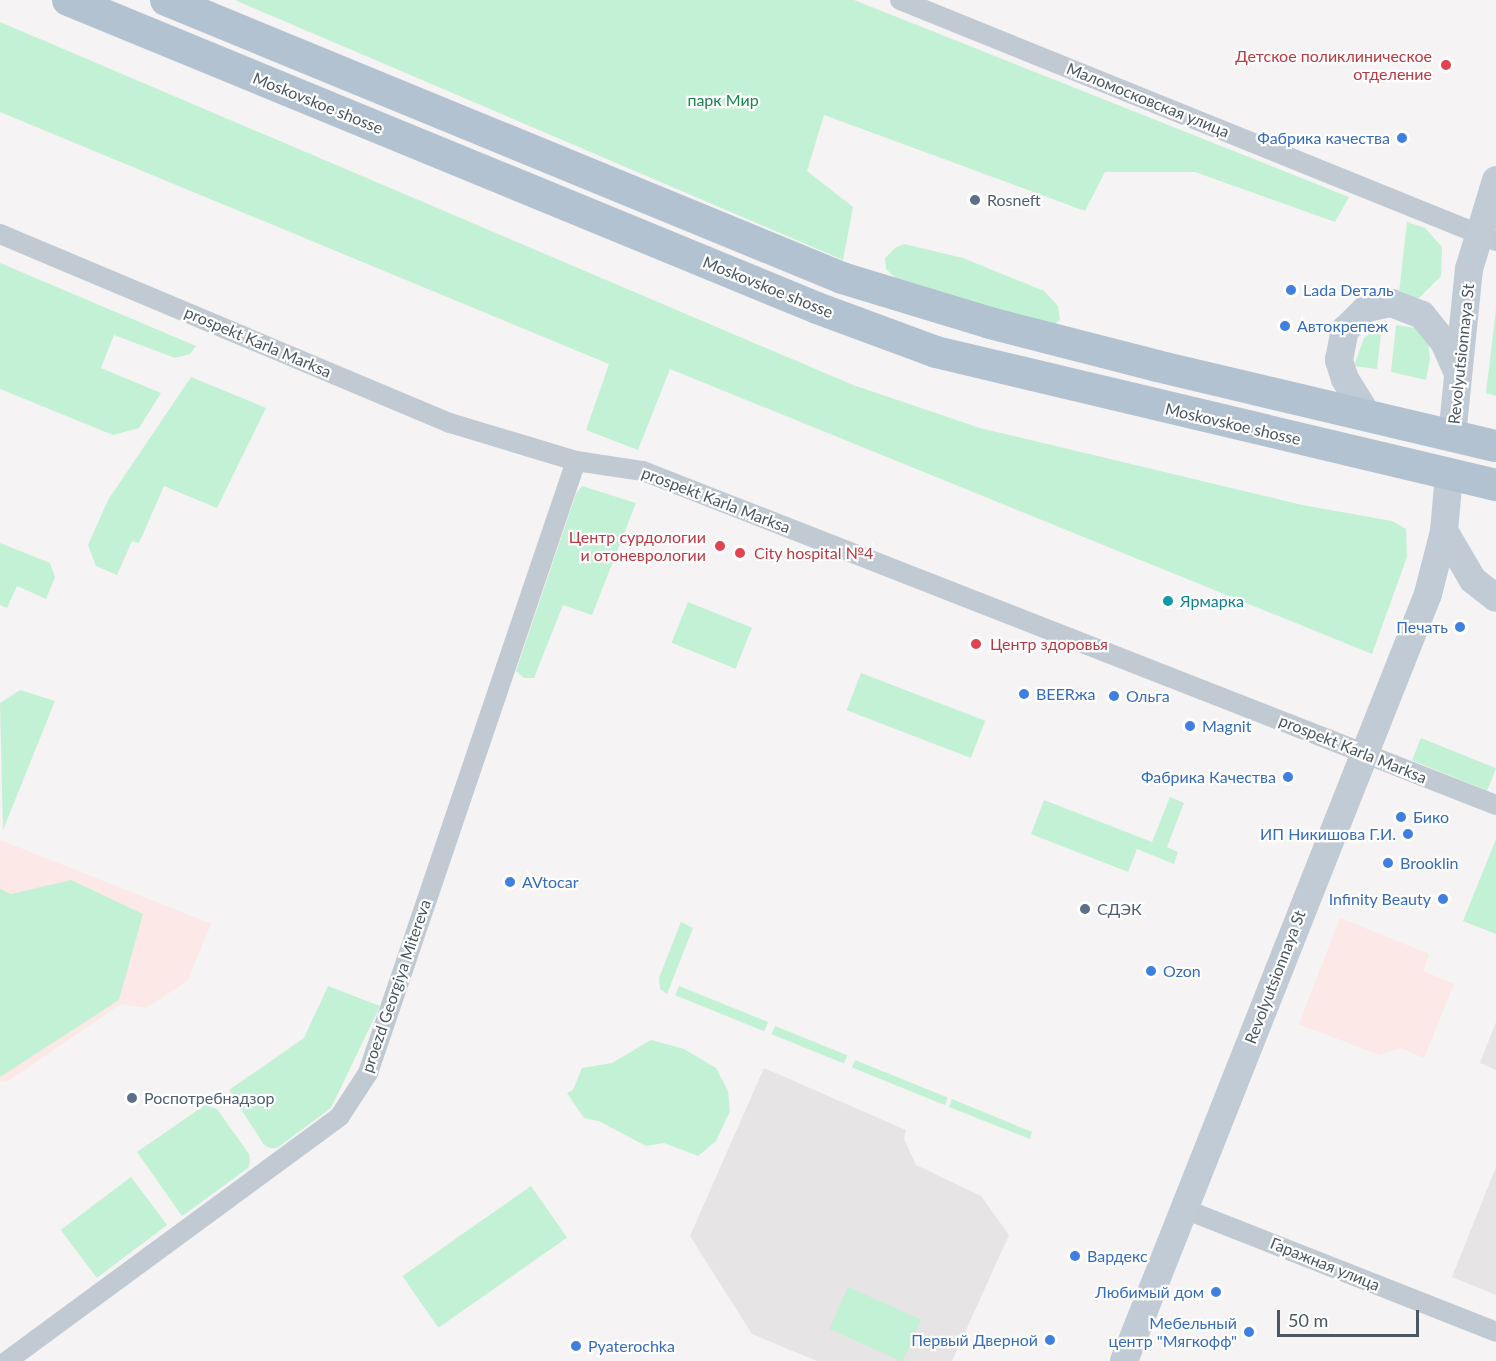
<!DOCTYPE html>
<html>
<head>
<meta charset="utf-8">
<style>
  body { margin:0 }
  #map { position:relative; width:1496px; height:1361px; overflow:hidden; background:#f5f3f3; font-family:Lato,sans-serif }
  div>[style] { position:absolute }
  .education>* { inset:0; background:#e6e4e5 }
  .medical>* { inset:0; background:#fce8e6 }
  .green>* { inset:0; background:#c3f1d5; transform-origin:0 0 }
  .street>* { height:20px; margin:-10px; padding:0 10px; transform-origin:10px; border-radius:10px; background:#c1cad2 }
  .secondary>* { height:28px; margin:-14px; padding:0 14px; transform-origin:14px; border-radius:14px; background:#c1cbd6 }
  .primary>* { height:32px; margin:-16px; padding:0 16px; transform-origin:16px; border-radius:16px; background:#b3c2d1 }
  .dots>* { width:16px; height:16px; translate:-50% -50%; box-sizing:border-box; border:3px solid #fff; border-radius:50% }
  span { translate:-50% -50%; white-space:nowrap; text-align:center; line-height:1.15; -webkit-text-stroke:4.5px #fff; paint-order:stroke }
  .health-label { font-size:16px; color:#be3a42 }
  .right { translate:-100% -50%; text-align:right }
  .left { translate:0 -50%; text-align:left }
  .park-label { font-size:16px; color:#17864f }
  .street-label { font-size:16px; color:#4a5661 }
  .shop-label { font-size:16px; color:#366cbe }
  .service-label { font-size:16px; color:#4e5e75 }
  .culture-label { font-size:16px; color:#0d838f }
  .scale { position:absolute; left:1277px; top:1310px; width:142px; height:27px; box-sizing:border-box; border:3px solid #4a5661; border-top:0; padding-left:8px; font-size:18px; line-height:21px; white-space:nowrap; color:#4a5661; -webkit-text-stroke:4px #fff; paint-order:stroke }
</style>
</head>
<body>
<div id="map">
  <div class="education">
    <i style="clip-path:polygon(1496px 1022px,1496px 1070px,1480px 1063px)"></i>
    <i style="clip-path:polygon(764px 1068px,906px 1130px,904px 1139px,916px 1165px,981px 1196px,1009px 1235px,952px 1361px,817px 1361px,752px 1334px,690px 1236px)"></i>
    <i style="clip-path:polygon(1496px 1167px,1496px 1295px,1452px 1277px)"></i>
  </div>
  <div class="medical">
    <i style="clip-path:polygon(0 840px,211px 924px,187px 981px,146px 1008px,121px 1004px,8px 1081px,0 1082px)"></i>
    <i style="clip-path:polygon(1340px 918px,1429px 954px,1423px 971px,1454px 984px,1424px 1058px,1401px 1048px,1379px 1055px,1299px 1024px)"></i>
  </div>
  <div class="green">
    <i style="clip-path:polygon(235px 0,854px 0,1349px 197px,1335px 222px,1195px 172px,1105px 172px,1085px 211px,824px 115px,807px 171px,853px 207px,843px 260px)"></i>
    <i style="clip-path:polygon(0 22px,853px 385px,980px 428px,1302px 505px,1392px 521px,1406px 529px,1407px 557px,1372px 654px,670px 369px,638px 450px,586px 430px,609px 364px,0 112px)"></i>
    <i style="clip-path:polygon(1407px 222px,1425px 228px,1442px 247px,1441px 276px,1419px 298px,1398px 302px)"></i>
    <i style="clip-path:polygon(904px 244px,963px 258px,1044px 291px,1058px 306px,1060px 320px,1051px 326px,896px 278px,886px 269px,885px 258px,895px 248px)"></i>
    <i style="clip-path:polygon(0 263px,196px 346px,190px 354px,175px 358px,114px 335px,101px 368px,161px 393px,139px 428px,113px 435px,0 389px)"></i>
    <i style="clip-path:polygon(1496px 309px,1496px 396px,1486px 393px)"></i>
    <i style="clip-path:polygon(1382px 325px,1377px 369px,1354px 366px,1364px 338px)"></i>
    <i style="clip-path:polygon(1396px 325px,1415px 328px,1428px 341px,1430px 358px,1426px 380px,1391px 372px)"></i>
    <i style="clip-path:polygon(191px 377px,266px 408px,217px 508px,164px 486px,139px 543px,132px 541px,117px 575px,96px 566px,88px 545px,108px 500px)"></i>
    <i style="clip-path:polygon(582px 486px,636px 503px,592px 615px,563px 605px,534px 678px,524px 678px,516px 671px,576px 494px)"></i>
    <i style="clip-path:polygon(0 543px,50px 563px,55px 577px,46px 599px,17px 586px,7px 608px,0 605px)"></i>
    <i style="left:688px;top:602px;width:69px;height:44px;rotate:22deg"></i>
    <i style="left:861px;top:673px;width:133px;height:40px;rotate:21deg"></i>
    <i style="clip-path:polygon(20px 690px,55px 701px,3px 830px,0 703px)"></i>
    <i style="left:1421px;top:738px;width:81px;height:24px;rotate:22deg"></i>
    <i style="clip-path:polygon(1170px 797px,1184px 803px,1167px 847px,1178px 852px,1174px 864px,1137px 849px,1128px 872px,1031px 834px,1044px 800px,1152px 842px)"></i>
    <i style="clip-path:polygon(1496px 839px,1496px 934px,1463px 921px)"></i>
    <i style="clip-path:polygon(71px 880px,143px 914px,119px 1000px,0 1077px,0 889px,11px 894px)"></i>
    <i style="clip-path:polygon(681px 922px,693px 928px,667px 994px,660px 989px,659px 978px)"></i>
    <i style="clip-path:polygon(328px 986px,380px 1006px,331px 1108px,277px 1148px,270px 1148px,264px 1145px,229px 1090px,304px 1038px)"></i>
    <i style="left:679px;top:986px;width:96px;height:10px;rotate:22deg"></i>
    <i style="left:775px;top:1026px;width:78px;height:9px;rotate:22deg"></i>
    <i style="clip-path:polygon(651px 1040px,684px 1049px,716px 1068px,728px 1091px,730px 1111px,716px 1141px,698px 1156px,664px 1143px,646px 1146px,599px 1121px,584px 1118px,567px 1093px,573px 1090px,582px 1068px,612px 1063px)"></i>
    <i style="left:855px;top:1060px;width:100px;height:8px;rotate:22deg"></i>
    <i style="clip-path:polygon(952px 1099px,1032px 1132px,1030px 1139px,949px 1107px)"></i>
    <i style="clip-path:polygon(205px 1105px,217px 1109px,249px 1154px,250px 1162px,248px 1168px,182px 1216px,137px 1152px)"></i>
    <i style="left:131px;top:1177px;width:60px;height:88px;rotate:53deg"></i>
    <i style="left:531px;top:1186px;width:63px;height:157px;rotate:55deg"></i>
    <i style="left:848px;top:1287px;width:80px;height:46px;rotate:24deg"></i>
  </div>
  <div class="street">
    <i style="left:900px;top:0;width:643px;rotate:22.02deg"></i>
    <i style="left:0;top:234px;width:488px;rotate:22.8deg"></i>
    <i style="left:450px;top:423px;width:132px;rotate:16.8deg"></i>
    <i style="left:576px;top:461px;width:68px;rotate:8.5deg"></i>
    <i style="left:643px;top:471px;width:916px;rotate:21.38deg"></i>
    <i style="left:1187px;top:1210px;width:332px;rotate:21.5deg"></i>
    <i style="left:7px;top:1361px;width:413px;rotate:-36.3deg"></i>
    <i style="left:340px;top:1116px;width:51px;rotate:-56.9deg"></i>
    <i style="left:368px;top:1073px;width:646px;rotate:-71.23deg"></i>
  </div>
  <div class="secondary">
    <i style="left:1368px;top:416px;width:44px;rotate:-121.9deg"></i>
    <i style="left:1345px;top:379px;width:20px;rotate:-108deg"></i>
    <i style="left:1339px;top:360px;width:31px;rotate:-79deg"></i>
    <i style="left:1345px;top:330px;width:31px;rotate:-45deg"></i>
    <i style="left:1367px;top:308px;width:25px;rotate:-12deg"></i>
    <i style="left:1391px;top:303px;width:33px;rotate:21deg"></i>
    <i style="left:1422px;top:315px;width:35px;rotate:51deg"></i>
    <i style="left:1444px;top:342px;width:34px;rotate:66deg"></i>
    <i style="left:1452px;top:436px;width:168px;rotate:-84.2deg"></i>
    <i style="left:1469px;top:269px;width:93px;rotate:-73.1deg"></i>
    <i style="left:1444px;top:531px;width:57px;rotate:59.4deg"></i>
    <i style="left:1473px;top:580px;width:29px;rotate:38deg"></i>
    <i style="left:1124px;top:1361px;width:825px;rotate:-68.38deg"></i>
    <i style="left:1428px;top:594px;width:65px;rotate:-75.7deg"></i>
    <i style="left:1444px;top:531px;width:56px;rotate:-84.9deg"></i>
  </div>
  <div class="primary">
    <i style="left:68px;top:0;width:810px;rotate:22.35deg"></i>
    <i style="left:817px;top:308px;width:127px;rotate:20.3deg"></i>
    <i style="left:936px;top:352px;width:576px;rotate:13.36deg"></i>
    <i style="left:166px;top:0;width:731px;rotate:22.35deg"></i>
    <i style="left:842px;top:278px;width:155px;rotate:16.9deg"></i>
    <i style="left:990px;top:323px;width:172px;rotate:14.4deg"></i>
    <i style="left:1157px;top:366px;width:348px;rotate:13.3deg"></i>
  </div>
  <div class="dots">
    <i style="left:1446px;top:65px;background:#e0444e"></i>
    <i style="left:1402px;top:138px;background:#3f7fe0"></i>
    <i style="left:975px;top:200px;background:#5c6f8a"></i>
    <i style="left:1291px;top:290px;background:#3f7fe0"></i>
    <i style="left:1285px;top:326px;background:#3f7fe0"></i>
    <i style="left:720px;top:546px;background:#e0444e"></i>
    <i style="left:740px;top:553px;background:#e0444e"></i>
    <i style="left:1168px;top:601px;background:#0f9aa8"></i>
    <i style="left:1460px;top:627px;background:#3f7fe0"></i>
    <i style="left:976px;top:644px;background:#e0444e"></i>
    <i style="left:1024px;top:694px;background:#3f7fe0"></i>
    <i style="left:1114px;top:696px;background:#3f7fe0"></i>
    <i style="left:1190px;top:726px;background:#3f7fe0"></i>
    <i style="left:1288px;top:777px;background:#3f7fe0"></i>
    <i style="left:1401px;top:817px;background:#3f7fe0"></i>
    <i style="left:1408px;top:834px;background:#3f7fe0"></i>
    <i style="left:1388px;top:863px;background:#3f7fe0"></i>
    <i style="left:510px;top:882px;background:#3f7fe0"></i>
    <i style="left:1443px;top:899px;background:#3f7fe0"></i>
    <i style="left:1085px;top:909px;background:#5c6f8a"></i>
    <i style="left:1151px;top:971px;background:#3f7fe0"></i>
    <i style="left:132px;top:1098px;background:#5c6f8a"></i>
    <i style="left:1075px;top:1256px;background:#3f7fe0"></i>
    <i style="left:1216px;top:1292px;background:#3f7fe0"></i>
    <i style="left:1249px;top:1332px;background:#3f7fe0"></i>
    <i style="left:1050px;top:1340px;background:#3f7fe0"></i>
    <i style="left:576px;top:1346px;background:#3f7fe0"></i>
  </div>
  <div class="health-label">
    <span class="right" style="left:1432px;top:65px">Детское поликлиническое<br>отделение</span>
    <span class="right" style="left:706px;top:546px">Центр сурдологии<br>и отоневрологии</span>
    <span class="left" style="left:754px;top:553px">City hospital №4</span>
    <span class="left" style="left:990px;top:644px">Центр здоровья</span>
  </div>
  <div class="park-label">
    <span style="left:723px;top:100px">парк Мир</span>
  </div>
  <div class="street-label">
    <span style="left:1148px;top:100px;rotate:22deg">Маломосковская улица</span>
    <span style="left:318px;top:103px;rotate:22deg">Moskovskoe shosse</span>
    <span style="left:768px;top:287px;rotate:22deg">Moskovskoe shosse</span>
    <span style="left:258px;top:342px;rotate:23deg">prospekt Karla Marksa</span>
    <span style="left:1461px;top:354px;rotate:-84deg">Revolyutsionnaya St</span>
    <span style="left:1233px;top:424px;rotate:13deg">Moskovskoe shosse</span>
    <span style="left:716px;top:500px;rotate:21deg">prospekt Karla Marksa</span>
    <span style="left:1353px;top:749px;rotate:22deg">prospekt Karla Marksa</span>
    <span style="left:1275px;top:977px;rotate:-69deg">Revolyutsionnaya St</span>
    <span style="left:396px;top:986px;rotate:-71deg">proezd Georgiya Mitereva</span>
    <span style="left:1325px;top:1264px;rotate:22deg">Гаражная улица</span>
  </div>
  <div class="shop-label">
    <span class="right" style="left:1390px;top:138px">Фабрика качества</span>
    <span class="left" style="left:1303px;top:290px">Lada Dеталь</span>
    <span class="left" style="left:1297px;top:326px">Автокрепеж</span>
    <span class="right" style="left:1448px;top:627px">Печать</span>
    <span class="left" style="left:1036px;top:694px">BEERжа</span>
    <span class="left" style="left:1126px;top:696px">Ольга</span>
    <span class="left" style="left:1202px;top:726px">Magnit</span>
    <span class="right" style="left:1276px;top:777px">Фабрика Качества</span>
    <span class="left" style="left:1413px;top:817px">Бико</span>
    <span class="right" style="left:1396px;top:834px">ИП Никишова Г.И.</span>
    <span class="left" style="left:1400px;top:863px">Brooklin</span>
    <span class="left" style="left:522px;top:882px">AVtocar</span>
    <span class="right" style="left:1431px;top:899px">Infinity Beauty</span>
    <span class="left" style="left:1163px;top:971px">Ozon</span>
    <span class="left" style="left:1087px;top:1256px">Вардекс</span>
    <span class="right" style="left:1204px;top:1292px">Любимый дом</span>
    <span class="right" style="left:1237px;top:1332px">Мебельный<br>центр "Мягкофф"</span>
    <span class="right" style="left:1038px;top:1340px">Первый Дверной</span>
    <span class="left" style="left:588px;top:1346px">Pyaterochka</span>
  </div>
  <div class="service-label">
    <span class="left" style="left:987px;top:200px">Rosneft</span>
    <span class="left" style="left:1097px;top:909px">СДЭК</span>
    <span class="left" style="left:144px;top:1098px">Роспотребнадзор</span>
  </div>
  <div class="culture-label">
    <span class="left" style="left:1180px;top:601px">Ярмарка</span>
  </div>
  <div class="scale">50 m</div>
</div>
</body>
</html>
